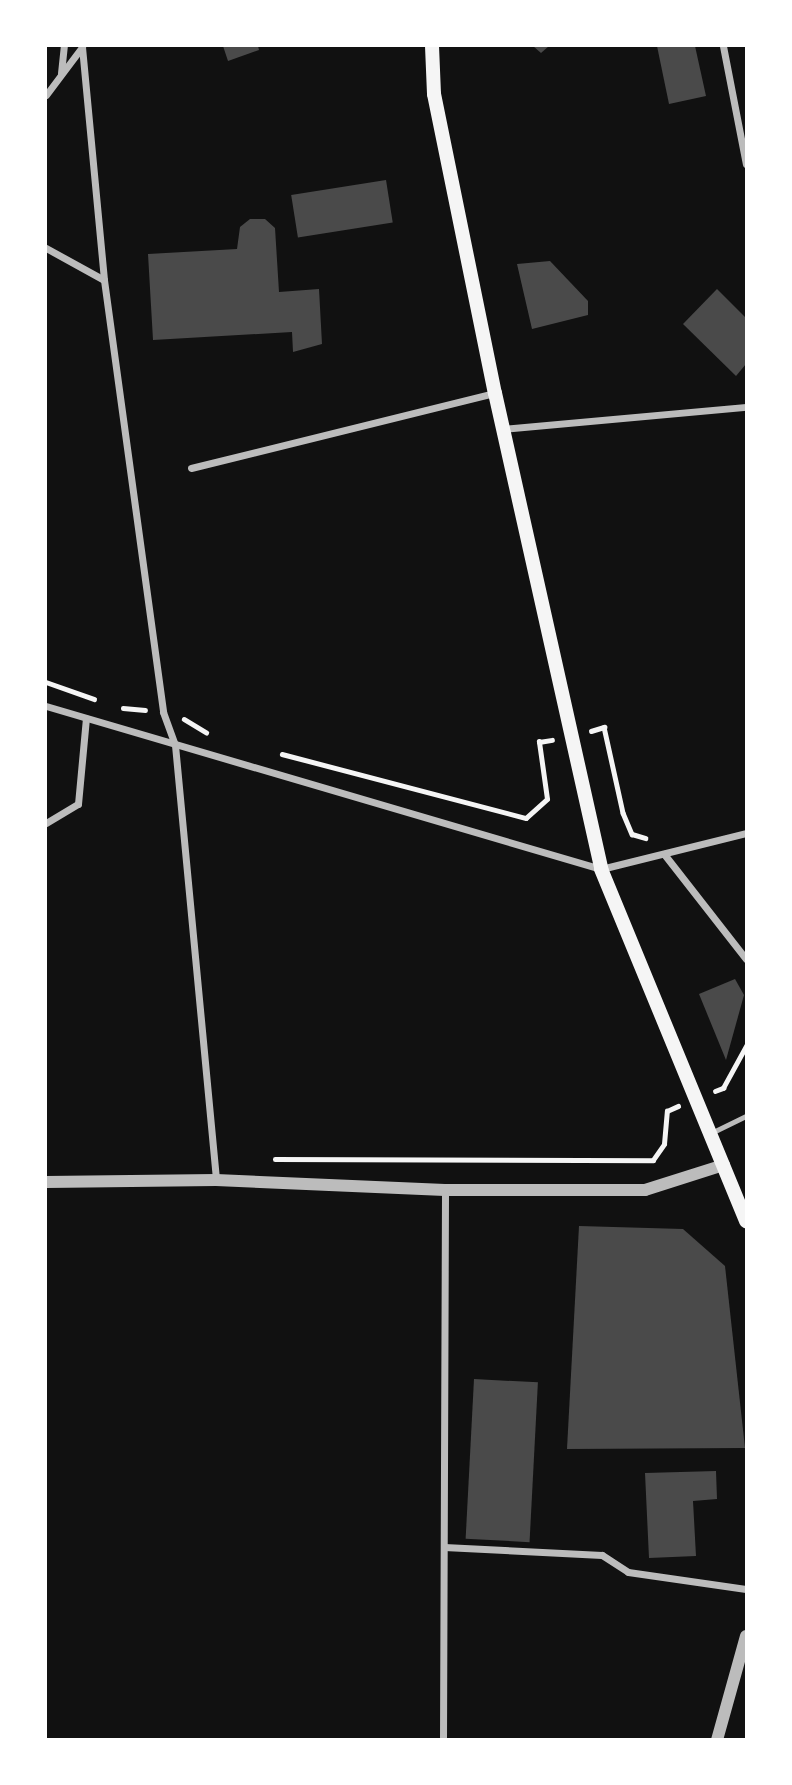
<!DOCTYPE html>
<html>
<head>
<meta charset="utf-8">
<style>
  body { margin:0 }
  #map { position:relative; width:792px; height:1785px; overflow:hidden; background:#111; font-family:Rubik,sans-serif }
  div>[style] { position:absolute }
  .building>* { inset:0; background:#4a4a4a; transform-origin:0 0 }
  .path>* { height:4.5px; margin:-2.25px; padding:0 2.25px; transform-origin:2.25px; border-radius:2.25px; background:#f5f5f5 }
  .service>* { height:5px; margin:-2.5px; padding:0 2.5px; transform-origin:2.5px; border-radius:2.5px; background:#bcbcbc }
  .minor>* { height:7px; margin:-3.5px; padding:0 3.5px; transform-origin:3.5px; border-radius:3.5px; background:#bcbcbc }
  .tertiary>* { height:12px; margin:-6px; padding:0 6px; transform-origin:6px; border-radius:6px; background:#bcbcbc }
  .secondary>* { height:14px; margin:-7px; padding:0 7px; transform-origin:7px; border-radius:7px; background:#f5f5f5 }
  span { translate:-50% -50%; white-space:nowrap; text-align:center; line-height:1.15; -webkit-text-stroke:7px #fff; paint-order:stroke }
  .frame { position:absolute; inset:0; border:47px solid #fff; pointer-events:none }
</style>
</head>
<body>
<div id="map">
  <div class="building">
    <i style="clip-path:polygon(223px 46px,258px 46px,259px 50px,228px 61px)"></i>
    <i style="clip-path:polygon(533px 46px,549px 46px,541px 53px)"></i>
    <i style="clip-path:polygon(657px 46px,695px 46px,706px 96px,669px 104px)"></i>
    <i style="left:386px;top:180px;width:43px;height:96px;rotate:81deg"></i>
    <i style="clip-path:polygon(250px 219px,265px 219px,275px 228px,279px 292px,319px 289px,322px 344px,293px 352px,292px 332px,153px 340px,148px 254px,237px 249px,240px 227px)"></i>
    <i style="clip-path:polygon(550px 261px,588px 301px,588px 315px,532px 329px,517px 264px)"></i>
    <i style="clip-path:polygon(717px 289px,746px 318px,746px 364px,736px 376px,683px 324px)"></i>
    <i style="clip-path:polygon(735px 979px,744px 995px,726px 1060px,699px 994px)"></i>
    <i style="clip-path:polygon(579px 1226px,683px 1229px,725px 1266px,745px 1448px,567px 1449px)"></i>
    <i style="left:474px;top:1379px;width:64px;height:160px;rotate:3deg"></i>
    <i style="clip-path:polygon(716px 1471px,717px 1499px,693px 1501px,696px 1556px,649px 1558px,645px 1473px)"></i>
  </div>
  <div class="path">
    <i style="left:46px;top:682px;width:51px;rotate:19.5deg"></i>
    <i style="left:123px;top:708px;width:22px;rotate:5deg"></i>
    <i style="left:184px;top:719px;width:26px;rotate:31deg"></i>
    <i style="left:591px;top:731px;width:14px;rotate:-17deg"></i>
    <i style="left:604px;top:727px;width:88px;rotate:77.5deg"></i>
    <i style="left:623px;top:813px;width:23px;rotate:67deg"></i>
    <i style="left:632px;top:834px;width:14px;rotate:17deg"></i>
    <i style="left:282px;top:754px;width:252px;rotate:14.7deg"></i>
    <i style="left:526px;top:818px;width:28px;rotate:-42deg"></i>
    <i style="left:547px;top:799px;width:58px;rotate:-98deg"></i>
    <i style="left:539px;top:742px;width:13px;rotate:-9deg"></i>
    <i style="left:715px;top:1091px;width:9px;rotate:-21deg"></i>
    <i style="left:723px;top:1088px;width:48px;rotate:-61.3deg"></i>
    <i style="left:275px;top:1159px;width:378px;rotate:0.2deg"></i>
    <i style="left:653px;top:1160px;width:19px;rotate:-55deg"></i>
    <i style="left:664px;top:1144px;width:33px;rotate:-85deg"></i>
    <i style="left:667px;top:1111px;width:12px;rotate:-24deg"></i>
  </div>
  <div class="service">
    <i style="left:713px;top:1132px;width:37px;rotate:-26deg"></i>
  </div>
  <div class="minor">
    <i style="left:723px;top:46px;width:120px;rotate:79deg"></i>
    <i style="left:82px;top:47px;width:234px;rotate:84.6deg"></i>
    <i style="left:104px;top:280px;width:436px;rotate:82.2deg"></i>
    <i style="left:163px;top:712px;width:35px;rotate:70deg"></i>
    <i style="left:175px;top:745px;width:437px;rotate:84.6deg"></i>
    <i style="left:61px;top:73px;width:27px;rotate:-84deg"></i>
    <i style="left:46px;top:95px;width:60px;rotate:-53.1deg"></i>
    <i style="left:46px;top:248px;width:66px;rotate:28.9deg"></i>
    <i style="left:503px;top:429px;width:244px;rotate:-5.2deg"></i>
    <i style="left:191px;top:468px;width:313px;rotate:-13.9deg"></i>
    <i style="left:46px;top:706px;width:578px;rotate:16.37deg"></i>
    <i style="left:601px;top:869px;width:149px;rotate:-13.9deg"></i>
    <i style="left:46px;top:823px;width:37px;rotate:-31deg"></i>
    <i style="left:78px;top:804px;width:86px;rotate:-84.7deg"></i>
    <i style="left:664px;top:854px;width:133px;rotate:52deg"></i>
    <i style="left:444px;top:1547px;width:158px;rotate:2.9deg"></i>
    <i style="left:602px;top:1555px;width:31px;rotate:33deg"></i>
    <i style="left:628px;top:1572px;width:119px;rotate:8.2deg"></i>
    <i style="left:443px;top:1740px;width:550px;rotate:-89.79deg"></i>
  </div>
  <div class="tertiary">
    <i style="left:46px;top:1182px;width:170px;rotate:-0.7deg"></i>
    <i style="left:216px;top:1180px;width:229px;rotate:2.5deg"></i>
    <i style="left:445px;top:1190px;width:200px"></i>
    <i style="left:645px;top:1190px;width:83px;rotate:-17.6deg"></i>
    <i style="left:717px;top:1740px;width:108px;rotate:-74.4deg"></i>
  </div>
  <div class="secondary">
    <i style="left:432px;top:46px;width:48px;rotate:87.6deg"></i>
    <i style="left:434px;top:94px;width:305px;rotate:78.5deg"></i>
    <i style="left:495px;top:393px;width:488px;rotate:77.4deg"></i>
    <i style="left:601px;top:869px;width:381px;rotate:67.6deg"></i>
  </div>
  <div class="frame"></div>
</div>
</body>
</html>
